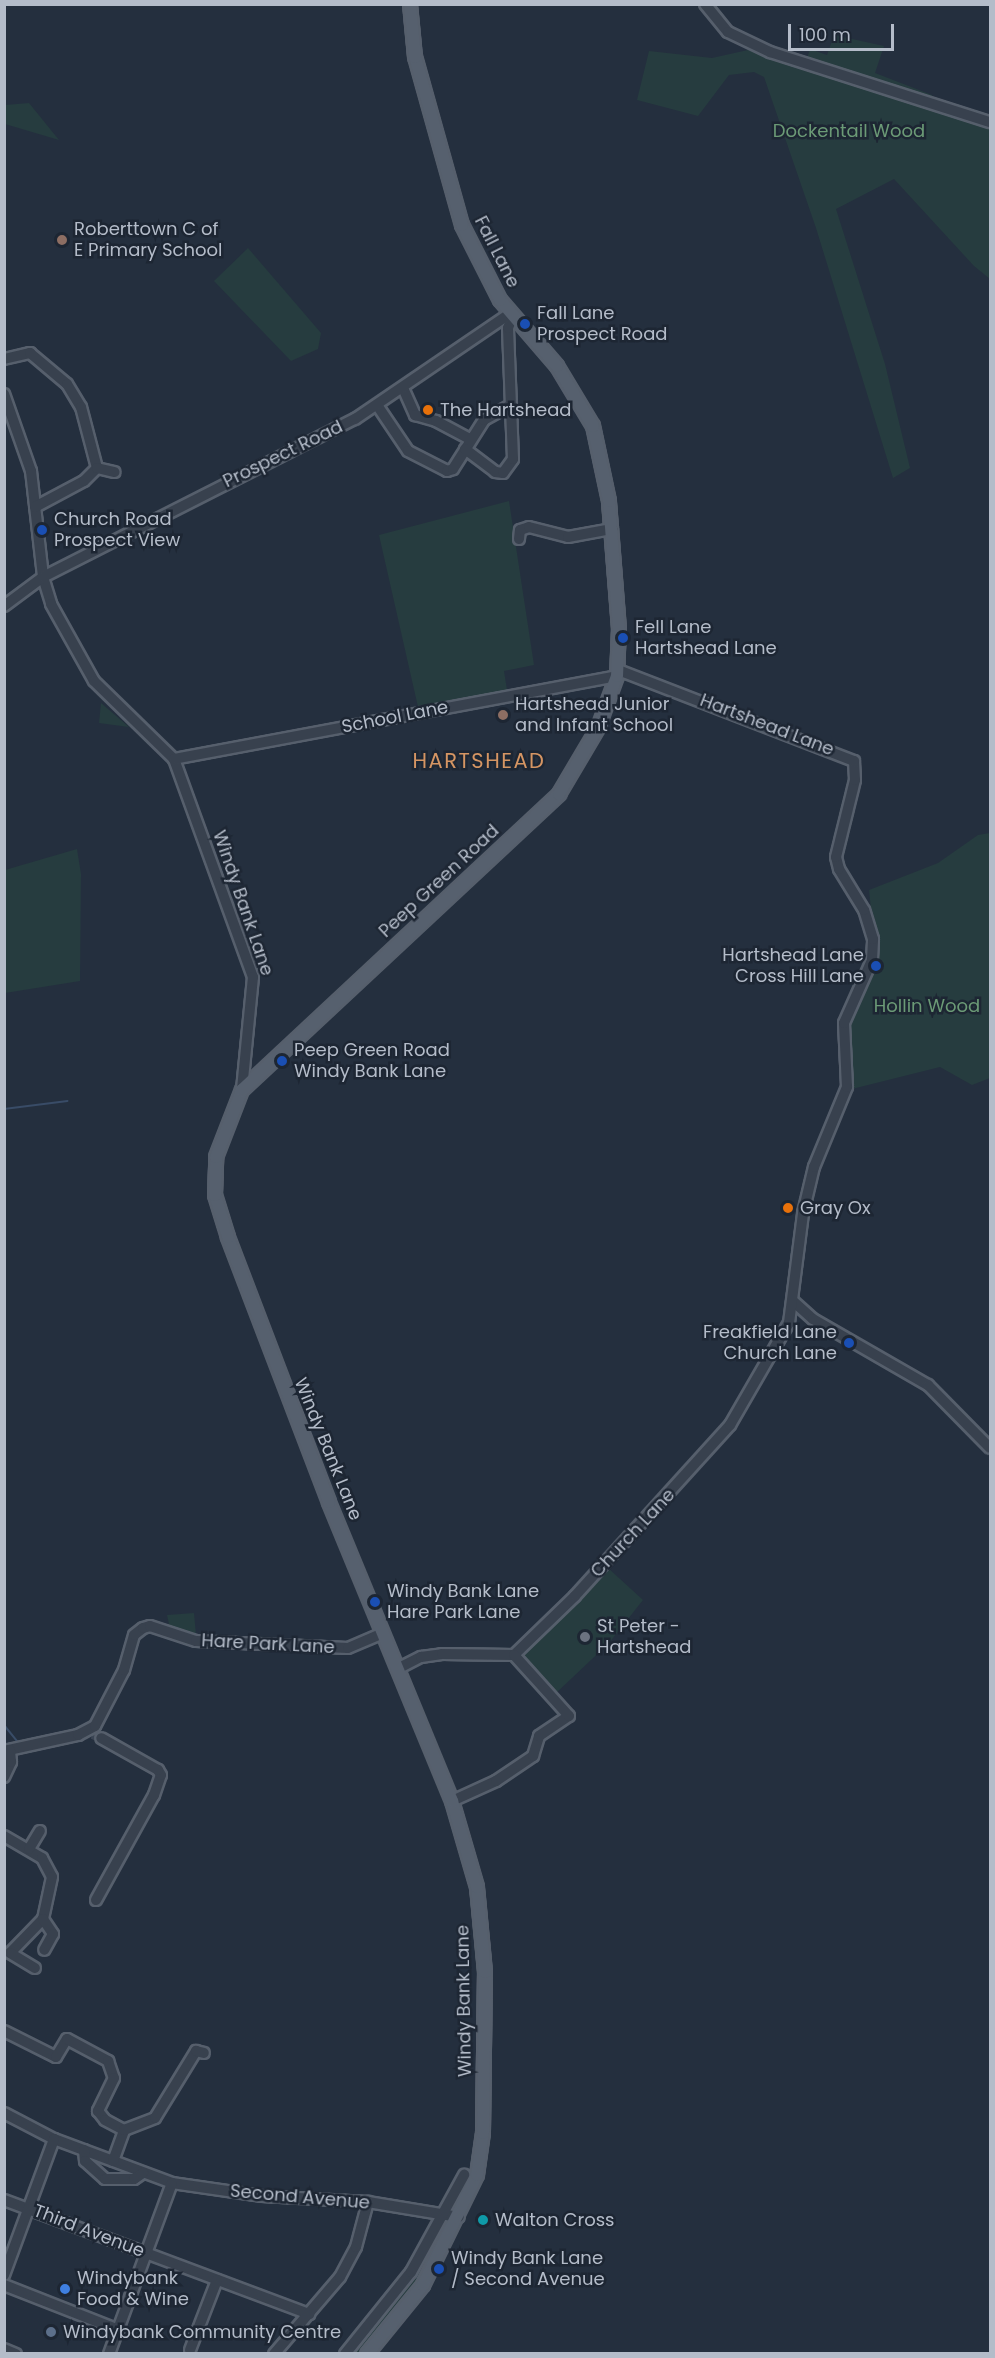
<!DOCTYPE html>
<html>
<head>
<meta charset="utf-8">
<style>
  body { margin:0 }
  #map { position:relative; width:995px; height:2358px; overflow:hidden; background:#242f3e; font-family:Poppins,sans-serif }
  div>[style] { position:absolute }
  .green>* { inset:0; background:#263c3f }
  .stream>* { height:2px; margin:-1px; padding:0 1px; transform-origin:1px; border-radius:1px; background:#394c67 }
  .minor-tunnel>* { height:10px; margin-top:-5px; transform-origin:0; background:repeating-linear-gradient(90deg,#3a4453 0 10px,transparent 0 15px) }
  .roads { filter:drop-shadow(2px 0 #565f6c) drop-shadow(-2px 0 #565f6c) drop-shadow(0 2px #565f6c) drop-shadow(0 -2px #565f6c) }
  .minor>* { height:10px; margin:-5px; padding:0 5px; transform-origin:5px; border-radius:5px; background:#38414e }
  .major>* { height:12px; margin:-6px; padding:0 6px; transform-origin:6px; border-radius:6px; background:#56606e }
  .dots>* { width:16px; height:16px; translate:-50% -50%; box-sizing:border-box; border:3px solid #1d2633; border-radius:50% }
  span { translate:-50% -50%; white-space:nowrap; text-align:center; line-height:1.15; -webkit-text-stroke:5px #1d2633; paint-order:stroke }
  .park-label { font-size:18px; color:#6b9a76 }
  .poi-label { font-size:18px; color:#b4bcc9 }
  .left { translate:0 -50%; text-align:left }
  .right { translate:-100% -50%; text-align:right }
  .street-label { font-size:18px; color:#b4bcc9 }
  .quarter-label { font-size:21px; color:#d59563; letter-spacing:1.5px }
  .frame { position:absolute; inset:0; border:6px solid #b4bcc9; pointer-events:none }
  .scale { position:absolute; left:788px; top:24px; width:106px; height:27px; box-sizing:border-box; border:3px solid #b4bcc9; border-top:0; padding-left:8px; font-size:18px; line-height:21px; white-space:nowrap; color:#b4bcc9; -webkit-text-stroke:4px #1d2633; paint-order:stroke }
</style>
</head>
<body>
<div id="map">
  <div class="green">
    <i style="clip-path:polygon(834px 35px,884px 46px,875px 73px,932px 95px,932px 107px,990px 125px,990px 279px,974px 266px,894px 179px,836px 209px,885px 364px,910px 468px,893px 478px,816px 228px,764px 77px,754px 72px,729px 75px,698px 116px,637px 100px,649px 51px,712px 58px,748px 50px,806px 61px,810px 49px,827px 55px)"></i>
    <i style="clip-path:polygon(29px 103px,59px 140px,5px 124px,5px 105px)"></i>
    <i style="clip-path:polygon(248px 248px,321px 333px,318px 349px,291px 361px,214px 281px)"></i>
    <i style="clip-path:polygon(509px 501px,534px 665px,504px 671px,507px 690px,418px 707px,379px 535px)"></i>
    <i style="clip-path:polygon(101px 703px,129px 727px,99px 723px)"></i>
    <i style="clip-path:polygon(990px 833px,990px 1078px,972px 1085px,940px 1067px,852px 1089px,846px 1040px,851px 1015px,868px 987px,876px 957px,869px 890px,938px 863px,978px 835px)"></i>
    <i style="clip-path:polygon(77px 849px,81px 874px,80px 981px,5px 993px,5px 870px)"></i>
    <i style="clip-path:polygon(608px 1568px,643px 1600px,609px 1643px,554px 1695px,522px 1658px)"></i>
    <i style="clip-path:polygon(194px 1613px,196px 1635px,170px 1629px,167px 1615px)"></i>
    <i style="clip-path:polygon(446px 2214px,459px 2217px,443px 2252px,367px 2353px,345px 2354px,385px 2308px)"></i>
  </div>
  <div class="stream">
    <i style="left:4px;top:1109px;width:64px;rotate:-7.2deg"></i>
    <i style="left:4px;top:1725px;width:22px;rotate:51deg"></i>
  </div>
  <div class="minor-tunnel">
    <i style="left:93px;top:1734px;width:9px;rotate:27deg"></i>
  </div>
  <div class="roads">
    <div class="minor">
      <i style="left:705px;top:4px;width:36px;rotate:51deg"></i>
      <i style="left:728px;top:32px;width:47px;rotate:25.5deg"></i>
      <i style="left:770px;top:52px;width:231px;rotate:17.7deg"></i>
      <i style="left:4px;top:359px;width:27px;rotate:-13deg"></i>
      <i style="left:30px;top:353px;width:48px;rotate:40deg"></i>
      <i style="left:67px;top:384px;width:27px;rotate:59deg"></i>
      <i style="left:81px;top:407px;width:63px;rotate:75.3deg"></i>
      <i style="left:403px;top:388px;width:30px;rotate:66deg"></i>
      <i style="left:415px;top:415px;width:22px;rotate:16deg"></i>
      <i style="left:436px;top:421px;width:38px;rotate:28deg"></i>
      <i style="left:4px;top:394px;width:82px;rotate:70.7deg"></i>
      <i style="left:31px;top:471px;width:107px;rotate:83.5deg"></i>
      <i style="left:43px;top:577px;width:28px;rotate:73deg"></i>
      <i style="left:51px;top:604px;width:88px;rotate:60.8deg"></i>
      <i style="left:94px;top:681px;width:112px;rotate:44.3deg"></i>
      <i style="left:174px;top:759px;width:232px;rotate:70.1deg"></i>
      <i style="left:253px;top:977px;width:114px;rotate:95.6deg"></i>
      <i style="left:377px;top:405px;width:55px;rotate:56deg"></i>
      <i style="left:408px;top:451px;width:44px;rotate:27.1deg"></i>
      <i style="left:447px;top:471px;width:6px;rotate:-18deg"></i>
      <i style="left:453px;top:469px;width:58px;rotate:-57.7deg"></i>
      <i style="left:484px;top:420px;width:31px;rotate:-29deg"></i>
      <i style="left:465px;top:449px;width:38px;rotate:37deg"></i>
      <i style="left:495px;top:472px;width:8px;rotate:7deg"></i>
      <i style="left:503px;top:473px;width:17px;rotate:-54deg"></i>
      <i style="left:513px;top:459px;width:131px;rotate:-92.2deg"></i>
      <i style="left:508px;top:328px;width:14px;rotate:-69deg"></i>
      <i style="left:35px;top:507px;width:55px;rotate:-28deg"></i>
      <i style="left:84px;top:481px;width:18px;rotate:-45deg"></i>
      <i style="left:97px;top:468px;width:18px;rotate:13deg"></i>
      <i style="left:519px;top:539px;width:9px;rotate:-84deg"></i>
      <i style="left:520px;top:530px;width:9px;rotate:-18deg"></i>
      <i style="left:529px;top:527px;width:40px;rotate:14.4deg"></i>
      <i style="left:568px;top:537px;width:45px;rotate:-10.3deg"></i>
      <i style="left:4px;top:606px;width:49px;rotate:-36.6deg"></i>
      <i style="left:43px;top:577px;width:350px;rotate:-26.9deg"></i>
      <i style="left:355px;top:419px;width:189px;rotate:-34.2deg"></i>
      <i style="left:174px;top:759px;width:451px;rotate:-10.6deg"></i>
      <i style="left:794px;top:1302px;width:25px;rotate:42deg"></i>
      <i style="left:813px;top:1319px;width:133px;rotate:29.9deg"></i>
      <i style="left:928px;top:1385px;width:88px;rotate:45.5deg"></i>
      <i style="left:399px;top:1668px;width:25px;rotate:-27deg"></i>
      <i style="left:421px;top:1657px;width:21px;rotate:-8deg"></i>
      <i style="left:442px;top:1654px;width:72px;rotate:0.8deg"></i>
      <i style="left:514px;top:1655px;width:85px;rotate:-44deg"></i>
      <i style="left:575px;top:1596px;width:231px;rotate:-47.8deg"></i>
      <i style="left:730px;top:1425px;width:118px;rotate:-60deg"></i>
      <i style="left:789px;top:1323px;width:111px;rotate:-82.7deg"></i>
      <i style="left:803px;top:1213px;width:47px;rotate:-76.6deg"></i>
      <i style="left:814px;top:1167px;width:87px;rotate:-67.6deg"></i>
      <i style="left:847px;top:1087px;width:64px;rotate:-92.7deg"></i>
      <i style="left:844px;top:1023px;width:69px;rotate:-66deg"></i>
      <i style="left:872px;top:960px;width:21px;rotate:-87deg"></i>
      <i style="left:873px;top:939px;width:30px;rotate:-107deg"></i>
      <i style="left:864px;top:910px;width:48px;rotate:-121.4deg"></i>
      <i style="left:839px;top:869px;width:12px;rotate:-104deg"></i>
      <i style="left:836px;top:857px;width:79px;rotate:-76.1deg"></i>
      <i style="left:855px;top:780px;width:19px;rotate:-93deg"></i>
      <i style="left:854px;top:761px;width:253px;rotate:-158.9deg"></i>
      <i style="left:4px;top:1751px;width:76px;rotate:-12.2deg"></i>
      <i style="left:78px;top:1735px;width:19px;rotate:-28deg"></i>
      <i style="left:95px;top:1726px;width:63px;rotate:-62.6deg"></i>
      <i style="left:124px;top:1670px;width:36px;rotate:-74deg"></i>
      <i style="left:134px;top:1635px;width:11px;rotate:-38deg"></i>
      <i style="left:143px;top:1628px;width:7px;rotate:-16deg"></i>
      <i style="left:150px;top:1626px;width:48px;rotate:18.1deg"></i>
      <i style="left:196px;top:1641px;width:152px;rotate:2.6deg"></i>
      <i style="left:348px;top:1648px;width:38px;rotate:-23deg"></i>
      <i style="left:4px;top:1777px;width:17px;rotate:-65deg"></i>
      <i style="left:11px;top:1762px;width:12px;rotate:-95deg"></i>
      <i style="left:452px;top:1801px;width:48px;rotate:-24.4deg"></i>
      <i style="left:496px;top:1781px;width:45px;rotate:-34deg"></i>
      <i style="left:533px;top:1756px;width:21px;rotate:-73deg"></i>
      <i style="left:539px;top:1736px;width:36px;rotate:-34deg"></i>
      <i style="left:569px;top:1716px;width:82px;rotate:-132deg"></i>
      <i style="left:4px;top:1836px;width:44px;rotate:30.1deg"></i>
      <i style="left:42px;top:1858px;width:21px;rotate:62deg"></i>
      <i style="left:52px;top:1877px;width:43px;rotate:102.1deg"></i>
      <i style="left:43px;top:1919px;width:47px;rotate:134.1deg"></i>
      <i style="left:10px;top:1953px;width:29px;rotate:31deg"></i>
      <i style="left:29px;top:1849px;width:21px;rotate:-59deg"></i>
      <i style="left:96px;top:1900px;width:120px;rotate:-61.1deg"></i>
      <i style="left:154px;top:1795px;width:21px;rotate:-71deg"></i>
      <i style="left:161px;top:1775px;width:6px;rotate:-121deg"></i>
      <i style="left:158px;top:1770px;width:65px;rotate:-150.7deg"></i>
      <i style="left:43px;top:1919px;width:18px;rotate:56deg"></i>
      <i style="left:53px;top:1934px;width:18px;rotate:119deg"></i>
      <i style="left:4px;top:2031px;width:58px;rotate:26.6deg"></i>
      <i style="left:56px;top:2057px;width:21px;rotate:-59deg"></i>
      <i style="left:67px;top:2039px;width:47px;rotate:28.2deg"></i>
      <i style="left:108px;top:2061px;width:18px;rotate:71deg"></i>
      <i style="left:114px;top:2078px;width:37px;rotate:116deg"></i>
      <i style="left:98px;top:2111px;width:11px;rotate:52deg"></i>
      <i style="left:105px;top:2120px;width:21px;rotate:28deg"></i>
      <i style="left:4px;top:2113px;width:56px;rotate:27.5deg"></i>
      <i style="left:54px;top:2139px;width:126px;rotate:20.4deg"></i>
      <i style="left:172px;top:2183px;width:91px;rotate:8.2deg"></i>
      <i style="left:262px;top:2196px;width:106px;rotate:3.2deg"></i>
      <i style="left:368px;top:2202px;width:92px;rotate:9.4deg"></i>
      <i style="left:84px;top:2150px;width:11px;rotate:85deg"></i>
      <i style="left:85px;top:2161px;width:27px;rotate:42deg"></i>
      <i style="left:105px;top:2179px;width:29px"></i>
      <i style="left:134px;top:2179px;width:11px;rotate:-34deg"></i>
      <i style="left:113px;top:2161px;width:33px;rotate:-70deg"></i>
      <i style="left:124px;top:2130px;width:33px;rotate:-21deg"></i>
      <i style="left:155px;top:2118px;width:79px;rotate:-58.5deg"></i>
      <i style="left:196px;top:2051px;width:8px;rotate:14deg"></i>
      <i style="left:4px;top:2200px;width:326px;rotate:20.5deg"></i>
      <i style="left:4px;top:2275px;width:145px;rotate:-69.8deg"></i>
      <i style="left:4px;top:2285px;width:123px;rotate:21.4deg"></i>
      <i style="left:4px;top:2349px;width:13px;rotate:23deg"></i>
      <i style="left:190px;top:2350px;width:75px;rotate:-68.9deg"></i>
      <i style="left:109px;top:2354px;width:182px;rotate:-69.8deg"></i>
      <i style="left:274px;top:2354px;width:101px;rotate:-49.4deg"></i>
      <i style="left:340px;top:2277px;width:34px;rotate:-62deg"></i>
      <i style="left:356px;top:2247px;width:47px;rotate:-75.1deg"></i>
      <i style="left:345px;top:2354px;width:105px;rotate:-51.2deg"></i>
      <i style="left:411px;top:2272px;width:111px;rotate:-61.3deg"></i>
    </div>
    <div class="major">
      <i style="left:367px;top:2354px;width:89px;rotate:-50.9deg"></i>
      <i style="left:423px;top:2285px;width:123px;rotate:-63.9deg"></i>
      <i style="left:477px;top:2175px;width:42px;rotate:-81.9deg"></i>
      <i style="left:483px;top:2133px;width:161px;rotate:-89.3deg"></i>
      <i style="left:485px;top:1972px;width:85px;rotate:-95.4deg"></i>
      <i style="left:477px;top:1887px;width:90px;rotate:-106.2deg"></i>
      <i style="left:452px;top:1801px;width:323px;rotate:-112.4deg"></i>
      <i style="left:329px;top:1502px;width:284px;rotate:-110.9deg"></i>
      <i style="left:228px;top:1237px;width:44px;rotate:-107.2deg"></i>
      <i style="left:215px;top:1195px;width:38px;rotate:-88deg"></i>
      <i style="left:216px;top:1157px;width:72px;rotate:-68.8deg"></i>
      <i style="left:242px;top:1090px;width:434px;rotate:-43deg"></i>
      <i style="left:559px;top:794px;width:77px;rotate:-59.4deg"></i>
      <i style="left:598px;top:728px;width:55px;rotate:-69.9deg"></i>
      <i style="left:617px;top:676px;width:47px;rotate:-87.6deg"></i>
      <i style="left:619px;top:629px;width:128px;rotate:-94.5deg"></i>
      <i style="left:609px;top:501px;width:77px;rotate:-102deg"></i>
      <i style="left:593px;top:426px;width:70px;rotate:-121deg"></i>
      <i style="left:557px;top:366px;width:87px;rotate:-130.8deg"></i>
      <i style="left:500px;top:300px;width:84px;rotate:-116.9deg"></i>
      <i style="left:462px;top:225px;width:174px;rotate:-105.6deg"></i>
      <i style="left:415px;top:57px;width:53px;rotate:-95.4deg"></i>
    </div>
  </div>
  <div class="dots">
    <i style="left:62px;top:240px;background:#8d6e63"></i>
    <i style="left:525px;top:324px;background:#1a4fb4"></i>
    <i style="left:428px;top:410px;background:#e8710a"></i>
    <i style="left:42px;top:530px;background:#1a4fb4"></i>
    <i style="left:623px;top:638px;background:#1a4fb4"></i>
    <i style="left:503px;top:715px;background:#8d6e63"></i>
    <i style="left:876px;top:966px;background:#1a4fb4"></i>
    <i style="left:282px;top:1061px;background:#1a4fb4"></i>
    <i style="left:788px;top:1208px;background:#e8710a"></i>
    <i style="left:849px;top:1343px;background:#1a4fb4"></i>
    <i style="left:375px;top:1602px;background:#1a4fb4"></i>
    <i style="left:585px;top:1637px;background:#6b7280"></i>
    <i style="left:483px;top:2220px;background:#0f9aa8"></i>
    <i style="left:439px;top:2269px;background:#1a4fb4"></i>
    <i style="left:65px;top:2289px;background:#3f7fe0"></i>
    <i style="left:51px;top:2332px;background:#5c6f8a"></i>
  </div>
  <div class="park-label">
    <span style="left:849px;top:131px">Dockentail Wood</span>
    <span style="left:927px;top:1006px">Hollin Wood</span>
  </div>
  <div class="poi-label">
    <span class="left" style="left:74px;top:240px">Roberttown C of<br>E Primary School</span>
    <span class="left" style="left:537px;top:324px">Fall Lane<br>Prospect Road</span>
    <span class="left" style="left:440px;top:410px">The Hartshead</span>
    <span class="left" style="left:54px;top:530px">Church Road<br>Prospect View</span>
    <span class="left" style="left:635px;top:638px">Fell Lane<br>Hartshead Lane</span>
    <span class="left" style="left:515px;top:715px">Hartshead Junior<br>and Infant School</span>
    <span class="right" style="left:864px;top:966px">Hartshead Lane<br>Cross Hill Lane</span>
    <span class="left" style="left:294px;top:1061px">Peep Green Road<br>Windy Bank Lane</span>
    <span class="left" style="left:800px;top:1208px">Gray Ox</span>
    <span class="right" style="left:837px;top:1343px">Freakfield Lane<br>Church Lane</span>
    <span class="left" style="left:387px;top:1602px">Windy Bank Lane<br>Hare Park Lane</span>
    <span class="left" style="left:597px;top:1637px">St Peter -<br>Hartshead</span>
    <span class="left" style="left:495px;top:2220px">Walton Cross</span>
    <span class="left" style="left:451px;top:2269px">Windy Bank Lane<br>/ Second Avenue</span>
    <span class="left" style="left:77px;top:2289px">Windybank<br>Food &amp; Wine</span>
    <span class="left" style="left:63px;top:2332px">Windybank Community Centre</span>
  </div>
  <div class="street-label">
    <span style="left:497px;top:252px;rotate:63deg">Fall Lane</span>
    <span style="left:283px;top:454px;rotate:-26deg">Prospect Road</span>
    <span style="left:395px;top:717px;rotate:-11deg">School Lane</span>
    <span style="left:767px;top:725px;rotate:21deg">Hartshead Lane</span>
    <span style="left:439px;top:881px;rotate:-43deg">Peep Green Road</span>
    <span style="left:243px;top:903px;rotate:71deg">Windy Bank Lane</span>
    <span style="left:328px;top:1449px;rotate:68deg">Windy Bank Lane</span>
    <span style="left:633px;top:1533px;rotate:-47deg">Church Lane</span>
    <span style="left:268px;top:1644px;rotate:3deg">Hare Park Lane</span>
    <span style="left:464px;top:2001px;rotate:-91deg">Windy Bank Lane</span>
    <span style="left:300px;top:2197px;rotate:5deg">Second Avenue</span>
    <span style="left:89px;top:2231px;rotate:21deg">Third Avenue</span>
  </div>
  <div class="quarter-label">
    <span style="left:479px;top:761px">HARTSHEAD</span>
  </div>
  <div class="frame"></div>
  <div class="scale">100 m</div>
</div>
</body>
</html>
